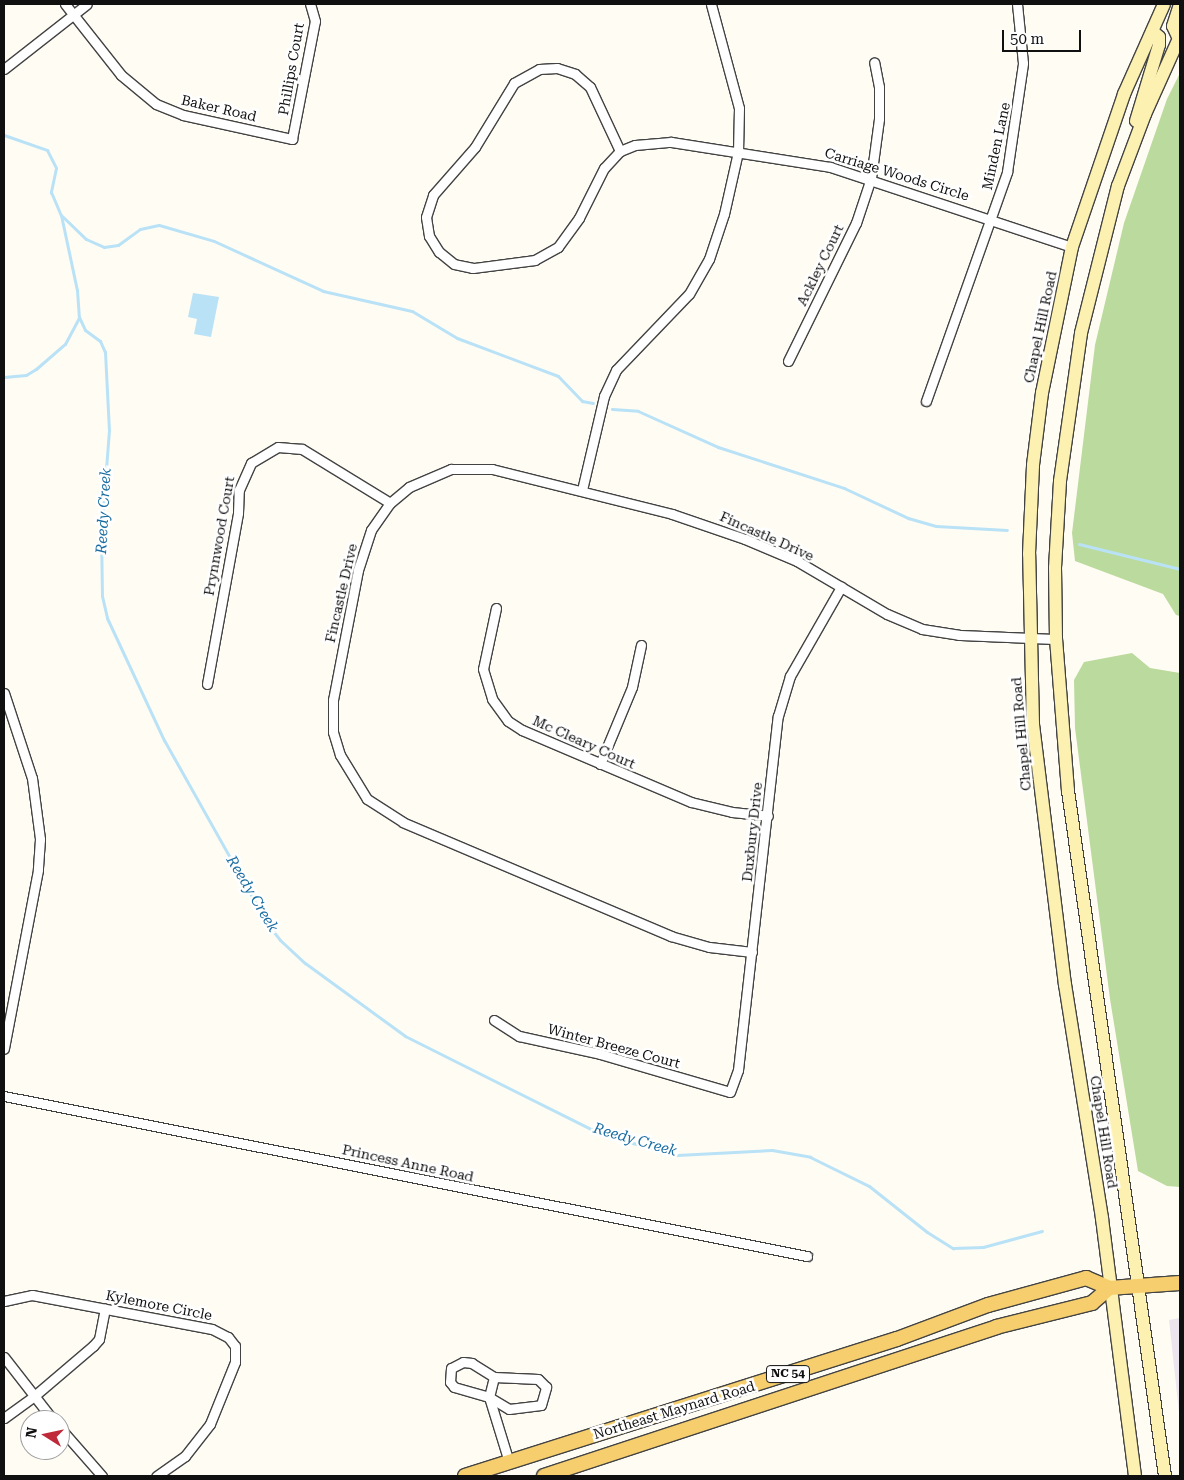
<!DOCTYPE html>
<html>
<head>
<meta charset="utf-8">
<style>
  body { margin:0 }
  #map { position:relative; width:1184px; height:1480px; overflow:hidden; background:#fffcf4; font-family:"Roboto Serif",serif }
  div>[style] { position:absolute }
  .industrial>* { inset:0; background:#ede5ee }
  .forest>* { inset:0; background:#bbda9d }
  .water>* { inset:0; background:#b9e2f6 }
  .stream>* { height:3px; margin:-1.5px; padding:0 1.5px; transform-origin:1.5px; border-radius:1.5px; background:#b9e2f6 }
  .roads { filter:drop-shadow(1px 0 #434343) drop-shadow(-1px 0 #434343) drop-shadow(0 1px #434343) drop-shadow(0 -1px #434343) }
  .minor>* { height:9px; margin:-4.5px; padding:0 4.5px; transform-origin:4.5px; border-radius:4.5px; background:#fff }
  .secondary>* { height:12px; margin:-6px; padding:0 6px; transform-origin:6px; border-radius:6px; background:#fdf1b1 }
  .primary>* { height:14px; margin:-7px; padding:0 7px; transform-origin:7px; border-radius:7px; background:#f6ce6d }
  span { translate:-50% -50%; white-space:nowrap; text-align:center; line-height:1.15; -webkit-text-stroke:5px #fff; paint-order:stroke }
  .shield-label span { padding:1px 4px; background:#fff; border:1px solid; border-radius:4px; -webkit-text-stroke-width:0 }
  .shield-label { font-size:12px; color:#101010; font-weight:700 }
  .street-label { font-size:14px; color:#101010 }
  .water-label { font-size:15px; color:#1a6da2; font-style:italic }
  .frame { position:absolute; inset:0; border:5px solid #101010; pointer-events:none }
  .north { position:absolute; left:20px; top:1410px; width:50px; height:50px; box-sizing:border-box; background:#fff; border:1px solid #9f9f9f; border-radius:50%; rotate:280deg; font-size:14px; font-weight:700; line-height:20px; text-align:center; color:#101010 }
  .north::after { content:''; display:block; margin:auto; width:18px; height:22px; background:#c02938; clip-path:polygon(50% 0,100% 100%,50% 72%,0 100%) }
  .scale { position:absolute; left:1002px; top:30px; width:79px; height:22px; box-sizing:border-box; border:2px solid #101010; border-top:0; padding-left:6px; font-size:15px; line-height:18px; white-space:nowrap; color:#101010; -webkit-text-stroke:4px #fff; paint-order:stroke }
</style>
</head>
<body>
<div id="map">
  <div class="industrial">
    <i style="clip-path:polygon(1180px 1318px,1180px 1422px,1169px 1320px)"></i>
  </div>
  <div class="forest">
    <i style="clip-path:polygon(1180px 73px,1180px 616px,1176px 615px,1163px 594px,1075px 561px,1072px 533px,1095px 345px,1124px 223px,1167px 99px)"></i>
    <i style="clip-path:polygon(1132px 653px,1150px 668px,1180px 673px,1180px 1187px,1167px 1186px,1138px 1171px,1110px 999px,1075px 728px,1074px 680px,1084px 662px)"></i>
  </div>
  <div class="water">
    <i style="clip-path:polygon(193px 293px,219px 297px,211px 337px,194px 334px,197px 319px,188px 317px)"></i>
  </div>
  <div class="stream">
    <i style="left:4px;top:135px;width:46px;rotate:19.2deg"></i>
    <i style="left:47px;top:150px;width:20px;rotate:63deg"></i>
    <i style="left:56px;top:168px;width:25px;rotate:102deg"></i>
    <i style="left:51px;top:192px;width:25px;rotate:67deg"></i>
    <i style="left:61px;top:215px;width:77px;rotate:78deg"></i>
    <i style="left:77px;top:290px;width:27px;rotate:86deg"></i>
    <i style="left:79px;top:317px;width:14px;rotate:65deg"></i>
    <i style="left:85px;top:330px;width:19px;rotate:36deg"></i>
    <i style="left:100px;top:341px;width:12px;rotate:66deg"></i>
    <i style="left:105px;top:352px;width:78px;rotate:87.1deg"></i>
    <i style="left:109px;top:430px;width:103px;rotate:94.4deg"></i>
    <i style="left:101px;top:533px;width:63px;rotate:89.1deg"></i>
    <i style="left:102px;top:596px;width:23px;rotate:77deg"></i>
    <i style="left:107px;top:618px;width:135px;rotate:65deg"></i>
    <i style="left:164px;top:740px;width:209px;rotate:60.7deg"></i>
    <i style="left:266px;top:922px;width:23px;rotate:52deg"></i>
    <i style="left:280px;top:940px;width:34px;rotate:43deg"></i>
    <i style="left:305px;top:963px;width:124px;rotate:36.1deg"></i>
    <i style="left:405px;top:1036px;width:221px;rotate:26.6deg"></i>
    <i style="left:603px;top:1135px;width:77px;rotate:15.1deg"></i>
    <i style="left:677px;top:1155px;width:95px;rotate:-3deg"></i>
    <i style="left:772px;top:1150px;width:39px;rotate:10deg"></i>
    <i style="left:810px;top:1157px;width:66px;rotate:26.2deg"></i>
    <i style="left:869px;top:1186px;width:74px;rotate:38.4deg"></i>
    <i style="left:927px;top:1232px;width:31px;rotate:32deg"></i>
    <i style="left:953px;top:1248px;width:30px;rotate:-2deg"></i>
    <i style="left:983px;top:1247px;width:61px;rotate:-15.2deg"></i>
    <i style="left:62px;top:216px;width:33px;rotate:44deg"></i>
    <i style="left:86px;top:239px;width:20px;rotate:24deg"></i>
    <i style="left:104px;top:247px;width:14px;rotate:-8deg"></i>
    <i style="left:118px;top:245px;width:27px;rotate:-36deg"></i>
    <i style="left:140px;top:229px;width:19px;rotate:-12deg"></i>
    <i style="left:159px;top:225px;width:57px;rotate:16.2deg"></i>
    <i style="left:214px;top:241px;width:120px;rotate:24.6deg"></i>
    <i style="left:323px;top:291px;width:91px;rotate:12.7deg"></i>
    <i style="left:412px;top:311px;width:52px;rotate:31deg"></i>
    <i style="left:457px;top:338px;width:108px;rotate:20.6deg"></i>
    <i style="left:558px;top:376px;width:35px;rotate:46deg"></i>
    <i style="left:582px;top:401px;width:11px;rotate:10deg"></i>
    <i style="left:4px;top:377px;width:22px;rotate:-5deg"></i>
    <i style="left:26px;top:375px;width:12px;rotate:-31deg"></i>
    <i style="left:36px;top:369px;width:38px;rotate:-41deg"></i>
    <i style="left:65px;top:344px;width:30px;rotate:-62deg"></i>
    <i style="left:612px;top:409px;width:26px;rotate:4deg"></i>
    <i style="left:638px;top:411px;width:88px;rotate:24.2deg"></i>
    <i style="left:718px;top:447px;width:133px;rotate:18deg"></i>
    <i style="left:844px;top:488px;width:71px;rotate:25.1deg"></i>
    <i style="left:908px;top:518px;width:29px;rotate:16deg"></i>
    <i style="left:936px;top:526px;width:71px;rotate:3.2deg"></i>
    <i style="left:1079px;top:544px;width:104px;rotate:13.9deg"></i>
  </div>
  <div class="roads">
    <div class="minor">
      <i style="left:65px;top:4px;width:90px;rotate:51.7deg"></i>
      <i style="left:121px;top:75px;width:45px;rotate:39.6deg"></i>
      <i style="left:156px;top:104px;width:29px;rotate:22deg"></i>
      <i style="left:183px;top:115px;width:112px;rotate:12.4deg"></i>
      <i style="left:292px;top:139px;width:120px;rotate:-79deg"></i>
      <i style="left:315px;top:21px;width:18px;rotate:-106deg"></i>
      <i style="left:557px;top:68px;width:19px;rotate:18deg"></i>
      <i style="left:575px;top:74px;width:20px;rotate:41deg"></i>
      <i style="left:590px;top:87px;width:71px;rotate:64.9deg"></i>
      <i style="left:620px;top:151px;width:23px;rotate:133deg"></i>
      <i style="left:604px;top:168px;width:56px;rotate:116.6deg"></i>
      <i style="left:579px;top:218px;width:36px;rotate:126deg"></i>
      <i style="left:558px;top:247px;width:26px;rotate:151deg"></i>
      <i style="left:535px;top:260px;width:63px;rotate:172.6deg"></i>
      <i style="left:473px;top:268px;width:19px;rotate:-168deg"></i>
      <i style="left:454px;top:264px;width:19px;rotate:-141deg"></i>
      <i style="left:439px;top:252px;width:19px;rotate:-122deg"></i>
      <i style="left:429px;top:236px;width:19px;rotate:-99deg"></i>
      <i style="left:426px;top:217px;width:23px;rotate:-72deg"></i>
      <i style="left:433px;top:195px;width:64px;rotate:-48.8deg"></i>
      <i style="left:475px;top:147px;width:75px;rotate:-58.6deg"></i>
      <i style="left:514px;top:83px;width:29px;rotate:-29deg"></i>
      <i style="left:539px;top:69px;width:18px;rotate:-3deg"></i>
      <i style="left:4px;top:69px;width:105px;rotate:-38.1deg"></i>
      <i style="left:620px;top:151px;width:16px;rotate:-22deg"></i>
      <i style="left:635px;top:145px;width:36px;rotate:-5deg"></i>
      <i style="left:671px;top:142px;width:161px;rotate:8.9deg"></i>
      <i style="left:830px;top:167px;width:255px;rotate:18.3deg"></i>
      <i style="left:788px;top:361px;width:154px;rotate:-63.8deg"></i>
      <i style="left:856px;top:223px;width:47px;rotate:-71.6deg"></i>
      <i style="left:871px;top:178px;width:60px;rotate:-82.3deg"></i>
      <i style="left:879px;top:119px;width:32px;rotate:-90deg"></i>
      <i style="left:879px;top:87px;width:25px;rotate:-101deg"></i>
      <i style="left:926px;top:401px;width:243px;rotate:-70.5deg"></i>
      <i style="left:1007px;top:172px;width:110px;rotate:-81.6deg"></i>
      <i style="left:1023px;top:63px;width:59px;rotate:-95.8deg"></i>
      <i style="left:582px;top:490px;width:97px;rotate:-76.8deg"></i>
      <i style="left:604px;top:396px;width:29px;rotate:-65deg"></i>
      <i style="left:616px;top:370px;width:105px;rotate:-46.2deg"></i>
      <i style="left:689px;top:294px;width:40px;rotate:-60.3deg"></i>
      <i style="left:709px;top:259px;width:47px;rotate:-71.6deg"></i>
      <i style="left:724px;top:214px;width:64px;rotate:-77.3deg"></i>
      <i style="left:738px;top:152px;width:44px;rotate:-88.7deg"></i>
      <i style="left:739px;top:108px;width:108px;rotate:-105.1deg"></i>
      <i style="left:496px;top:608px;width:62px;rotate:102deg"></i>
      <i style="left:483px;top:669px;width:31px;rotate:73deg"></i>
      <i style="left:492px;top:699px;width:27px;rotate:54deg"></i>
      <i style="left:508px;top:721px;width:17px;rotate:33deg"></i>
      <i style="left:522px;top:730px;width:184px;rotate:23.1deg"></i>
      <i style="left:691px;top:802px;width:42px;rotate:13.7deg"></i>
      <i style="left:732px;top:812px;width:36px;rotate:6deg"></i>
      <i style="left:207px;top:684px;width:174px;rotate:-79.7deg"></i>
      <i style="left:238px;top:513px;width:23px;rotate:-88deg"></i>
      <i style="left:239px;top:490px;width:30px;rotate:-66deg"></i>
      <i style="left:251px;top:463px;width:31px;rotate:-31deg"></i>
      <i style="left:278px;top:447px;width:24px;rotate:5deg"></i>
      <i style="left:302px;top:449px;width:103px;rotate:31.5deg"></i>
      <i style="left:4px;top:693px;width:89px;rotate:71.8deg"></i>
      <i style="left:32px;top:778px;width:62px;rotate:82.5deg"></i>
      <i style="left:40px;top:839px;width:31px;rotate:94deg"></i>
      <i style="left:38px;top:870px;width:182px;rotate:100.8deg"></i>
      <i style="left:600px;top:764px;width:83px;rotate:-67.4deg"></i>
      <i style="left:632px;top:687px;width:43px;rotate:-77.9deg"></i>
      <i style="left:752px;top:952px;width:43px;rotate:-173.4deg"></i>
      <i style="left:709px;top:947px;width:40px;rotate:-164deg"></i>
      <i style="left:671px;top:936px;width:291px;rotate:-157deg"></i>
      <i style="left:403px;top:822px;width:43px;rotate:-147.4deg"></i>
      <i style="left:367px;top:799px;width:52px;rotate:-121.5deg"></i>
      <i style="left:340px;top:755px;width:24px;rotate:-107deg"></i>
      <i style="left:333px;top:732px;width:32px;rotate:-90deg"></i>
      <i style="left:333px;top:700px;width:132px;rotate:-79.1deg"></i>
      <i style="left:358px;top:570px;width:42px;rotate:-72deg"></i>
      <i style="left:371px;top:530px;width:33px;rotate:-55deg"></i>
      <i style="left:390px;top:503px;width:25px;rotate:-40deg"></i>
      <i style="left:409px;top:487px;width:46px;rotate:-23.2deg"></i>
      <i style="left:451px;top:469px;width:41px"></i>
      <i style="left:492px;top:469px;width:186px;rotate:14deg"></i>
      <i style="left:672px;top:514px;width:77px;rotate:18.9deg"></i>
      <i style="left:745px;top:539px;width:56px;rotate:22.9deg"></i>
      <i style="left:797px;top:561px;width:104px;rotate:30.5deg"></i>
      <i style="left:887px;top:614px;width:38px;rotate:23deg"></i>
      <i style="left:922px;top:629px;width:37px;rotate:9deg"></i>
      <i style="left:959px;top:635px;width:97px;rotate:2.4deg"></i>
      <i style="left:494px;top:1020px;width:30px;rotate:33deg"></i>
      <i style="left:519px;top:1036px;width:83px;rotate:12.5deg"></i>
      <i style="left:600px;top:1054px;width:135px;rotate:16.3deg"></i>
      <i style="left:730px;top:1092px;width:23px;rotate:-70deg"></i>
      <i style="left:738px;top:1070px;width:356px;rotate:-83.6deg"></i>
      <i style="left:778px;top:716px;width:42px;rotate:-73.3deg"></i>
      <i style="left:790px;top:676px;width:103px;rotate:-60.2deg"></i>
      <i style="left:4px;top:1096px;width:819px;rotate:11.27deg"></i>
      <i style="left:4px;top:1301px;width:29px;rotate:-12deg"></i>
      <i style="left:32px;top:1295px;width:183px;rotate:10.7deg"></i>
      <i style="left:212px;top:1329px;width:18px;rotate:27deg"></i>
      <i style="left:228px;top:1337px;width:11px;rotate:52deg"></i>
      <i style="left:235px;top:1346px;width:16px;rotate:90deg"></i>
      <i style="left:235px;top:1362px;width:67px;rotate:112deg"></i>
      <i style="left:210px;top:1424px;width:41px;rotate:128deg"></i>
      <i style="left:185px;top:1456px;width:35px;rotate:145deg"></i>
      <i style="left:4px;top:1357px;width:80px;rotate:52.1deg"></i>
      <i style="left:494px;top:1377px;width:21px;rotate:104deg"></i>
      <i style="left:489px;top:1397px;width:23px;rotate:31deg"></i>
      <i style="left:509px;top:1409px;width:32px;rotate:-7deg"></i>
      <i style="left:541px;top:1405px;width:19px;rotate:-74deg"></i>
      <i style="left:546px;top:1387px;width:11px;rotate:-135deg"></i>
      <i style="left:538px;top:1379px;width:44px;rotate:-177.4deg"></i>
      <i style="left:494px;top:1377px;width:26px;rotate:-148deg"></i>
      <i style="left:472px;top:1363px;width:9px;rotate:-174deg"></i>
      <i style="left:463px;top:1362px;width:13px;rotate:153deg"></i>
      <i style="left:451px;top:1368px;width:14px;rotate:94deg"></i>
      <i style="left:450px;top:1382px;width:6px;rotate:51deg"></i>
      <i style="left:454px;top:1387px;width:36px;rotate:16deg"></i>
      <i style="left:489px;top:1397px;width:68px;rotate:72.9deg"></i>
      <i style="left:4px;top:1418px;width:36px;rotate:-36deg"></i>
      <i style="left:33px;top:1397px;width:79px;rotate:-40.4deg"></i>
      <i style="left:93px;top:1346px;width:9px;rotate:-49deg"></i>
      <i style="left:99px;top:1339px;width:31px;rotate:-79deg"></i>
      <i style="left:60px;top:1428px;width:64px;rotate:48.8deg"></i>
    </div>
    <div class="secondary">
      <i style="left:1179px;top:39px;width:14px;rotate:-115deg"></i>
      <i style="left:1173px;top:26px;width:23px;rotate:-72deg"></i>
      <i style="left:1136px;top:121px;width:79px;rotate:-73.2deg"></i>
      <i style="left:1159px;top:45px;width:8px;rotate:-90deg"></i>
      <i style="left:1159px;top:37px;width:9px;rotate:-139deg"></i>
      <i style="left:1135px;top:1476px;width:260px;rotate:-97.3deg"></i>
      <i style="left:1102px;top:1218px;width:236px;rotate:-99deg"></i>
      <i style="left:1065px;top:985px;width:263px;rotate:-97deg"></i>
      <i style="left:1033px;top:724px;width:170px;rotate:-91.3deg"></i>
      <i style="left:1029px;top:554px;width:89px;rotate:-87.4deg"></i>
      <i style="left:1033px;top:465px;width:73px;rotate:-82.9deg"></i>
      <i style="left:1042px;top:393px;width:149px;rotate:-78.4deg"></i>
      <i style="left:1072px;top:247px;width:162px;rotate:-71.2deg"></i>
      <i style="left:1124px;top:94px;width:98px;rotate:-66deg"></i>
      <i style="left:1165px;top:1476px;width:692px;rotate:-98.06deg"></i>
      <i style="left:1068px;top:791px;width:152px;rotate:-94.5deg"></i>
      <i style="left:1056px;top:639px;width:71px;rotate:-90.8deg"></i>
      <i style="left:1055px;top:568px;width:87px;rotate:-86.7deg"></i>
      <i style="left:1060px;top:481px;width:149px;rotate:-81.9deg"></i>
      <i style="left:1081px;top:333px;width:152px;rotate:-75.9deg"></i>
      <i style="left:1118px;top:186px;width:77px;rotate:-69.4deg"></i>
      <i style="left:1145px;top:114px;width:85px;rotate:-65.8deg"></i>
    </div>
    <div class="primary">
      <i style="left:465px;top:1476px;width:453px;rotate:-17.6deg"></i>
      <i style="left:897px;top:1339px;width:97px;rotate:-20.5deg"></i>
      <i style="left:988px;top:1305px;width:102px;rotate:-15.4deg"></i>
      <i style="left:1086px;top:1278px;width:25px;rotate:23deg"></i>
      <i style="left:1109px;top:1288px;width:71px;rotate:-4deg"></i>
      <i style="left:544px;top:1476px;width:476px;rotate:-18.2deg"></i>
      <i style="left:996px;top:1327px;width:99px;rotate:-14deg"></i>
      <i style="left:1092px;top:1303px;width:23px;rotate:-41deg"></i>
    </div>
  </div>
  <div class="shield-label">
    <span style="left:788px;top:1374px">NC 54</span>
  </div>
  <div class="street-label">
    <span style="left:291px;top:69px;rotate:-80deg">Phillips Court</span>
    <span style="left:219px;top:108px;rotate:13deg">Baker Road</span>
    <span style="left:996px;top:146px;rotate:-78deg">Minden Lane</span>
    <span style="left:897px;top:174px;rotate:17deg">Carriage Woods Circle</span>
    <span style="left:820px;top:265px;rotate:-64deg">Ackley Court</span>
    <span style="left:1040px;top:327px;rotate:-78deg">Chapel Hill Road</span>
    <span style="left:219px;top:536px;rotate:-80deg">Prynnwood Court</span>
    <span style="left:767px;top:536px;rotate:24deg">Fincastle Drive</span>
    <span style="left:341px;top:593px;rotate:-77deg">Fincastle Drive</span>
    <span style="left:1021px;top:734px;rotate:-95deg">Chapel Hill Road</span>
    <span style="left:584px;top:742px;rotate:24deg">Mc Cleary Court</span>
    <span style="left:752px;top:832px;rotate:-84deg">Duxbury Drive</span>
    <span style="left:614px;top:1046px;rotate:15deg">Winter Breeze Court</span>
    <span style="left:1104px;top:1132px;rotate:81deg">Chapel Hill Road</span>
    <span style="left:408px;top:1163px;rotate:12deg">Princess Anne Road</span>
    <span style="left:159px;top:1305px;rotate:11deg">Kylemore Circle</span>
    <span style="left:674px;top:1410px;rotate:-17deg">Northeast Maynard Road</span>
  </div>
  <div class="water-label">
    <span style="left:104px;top:511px;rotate:-87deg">Reedy Creek</span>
    <span style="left:252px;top:894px;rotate:59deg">Reedy Creek</span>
    <span style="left:635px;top:1140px;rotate:16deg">Reedy Creek</span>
  </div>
  <div class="frame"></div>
  <div class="north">N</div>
  <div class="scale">50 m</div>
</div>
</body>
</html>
